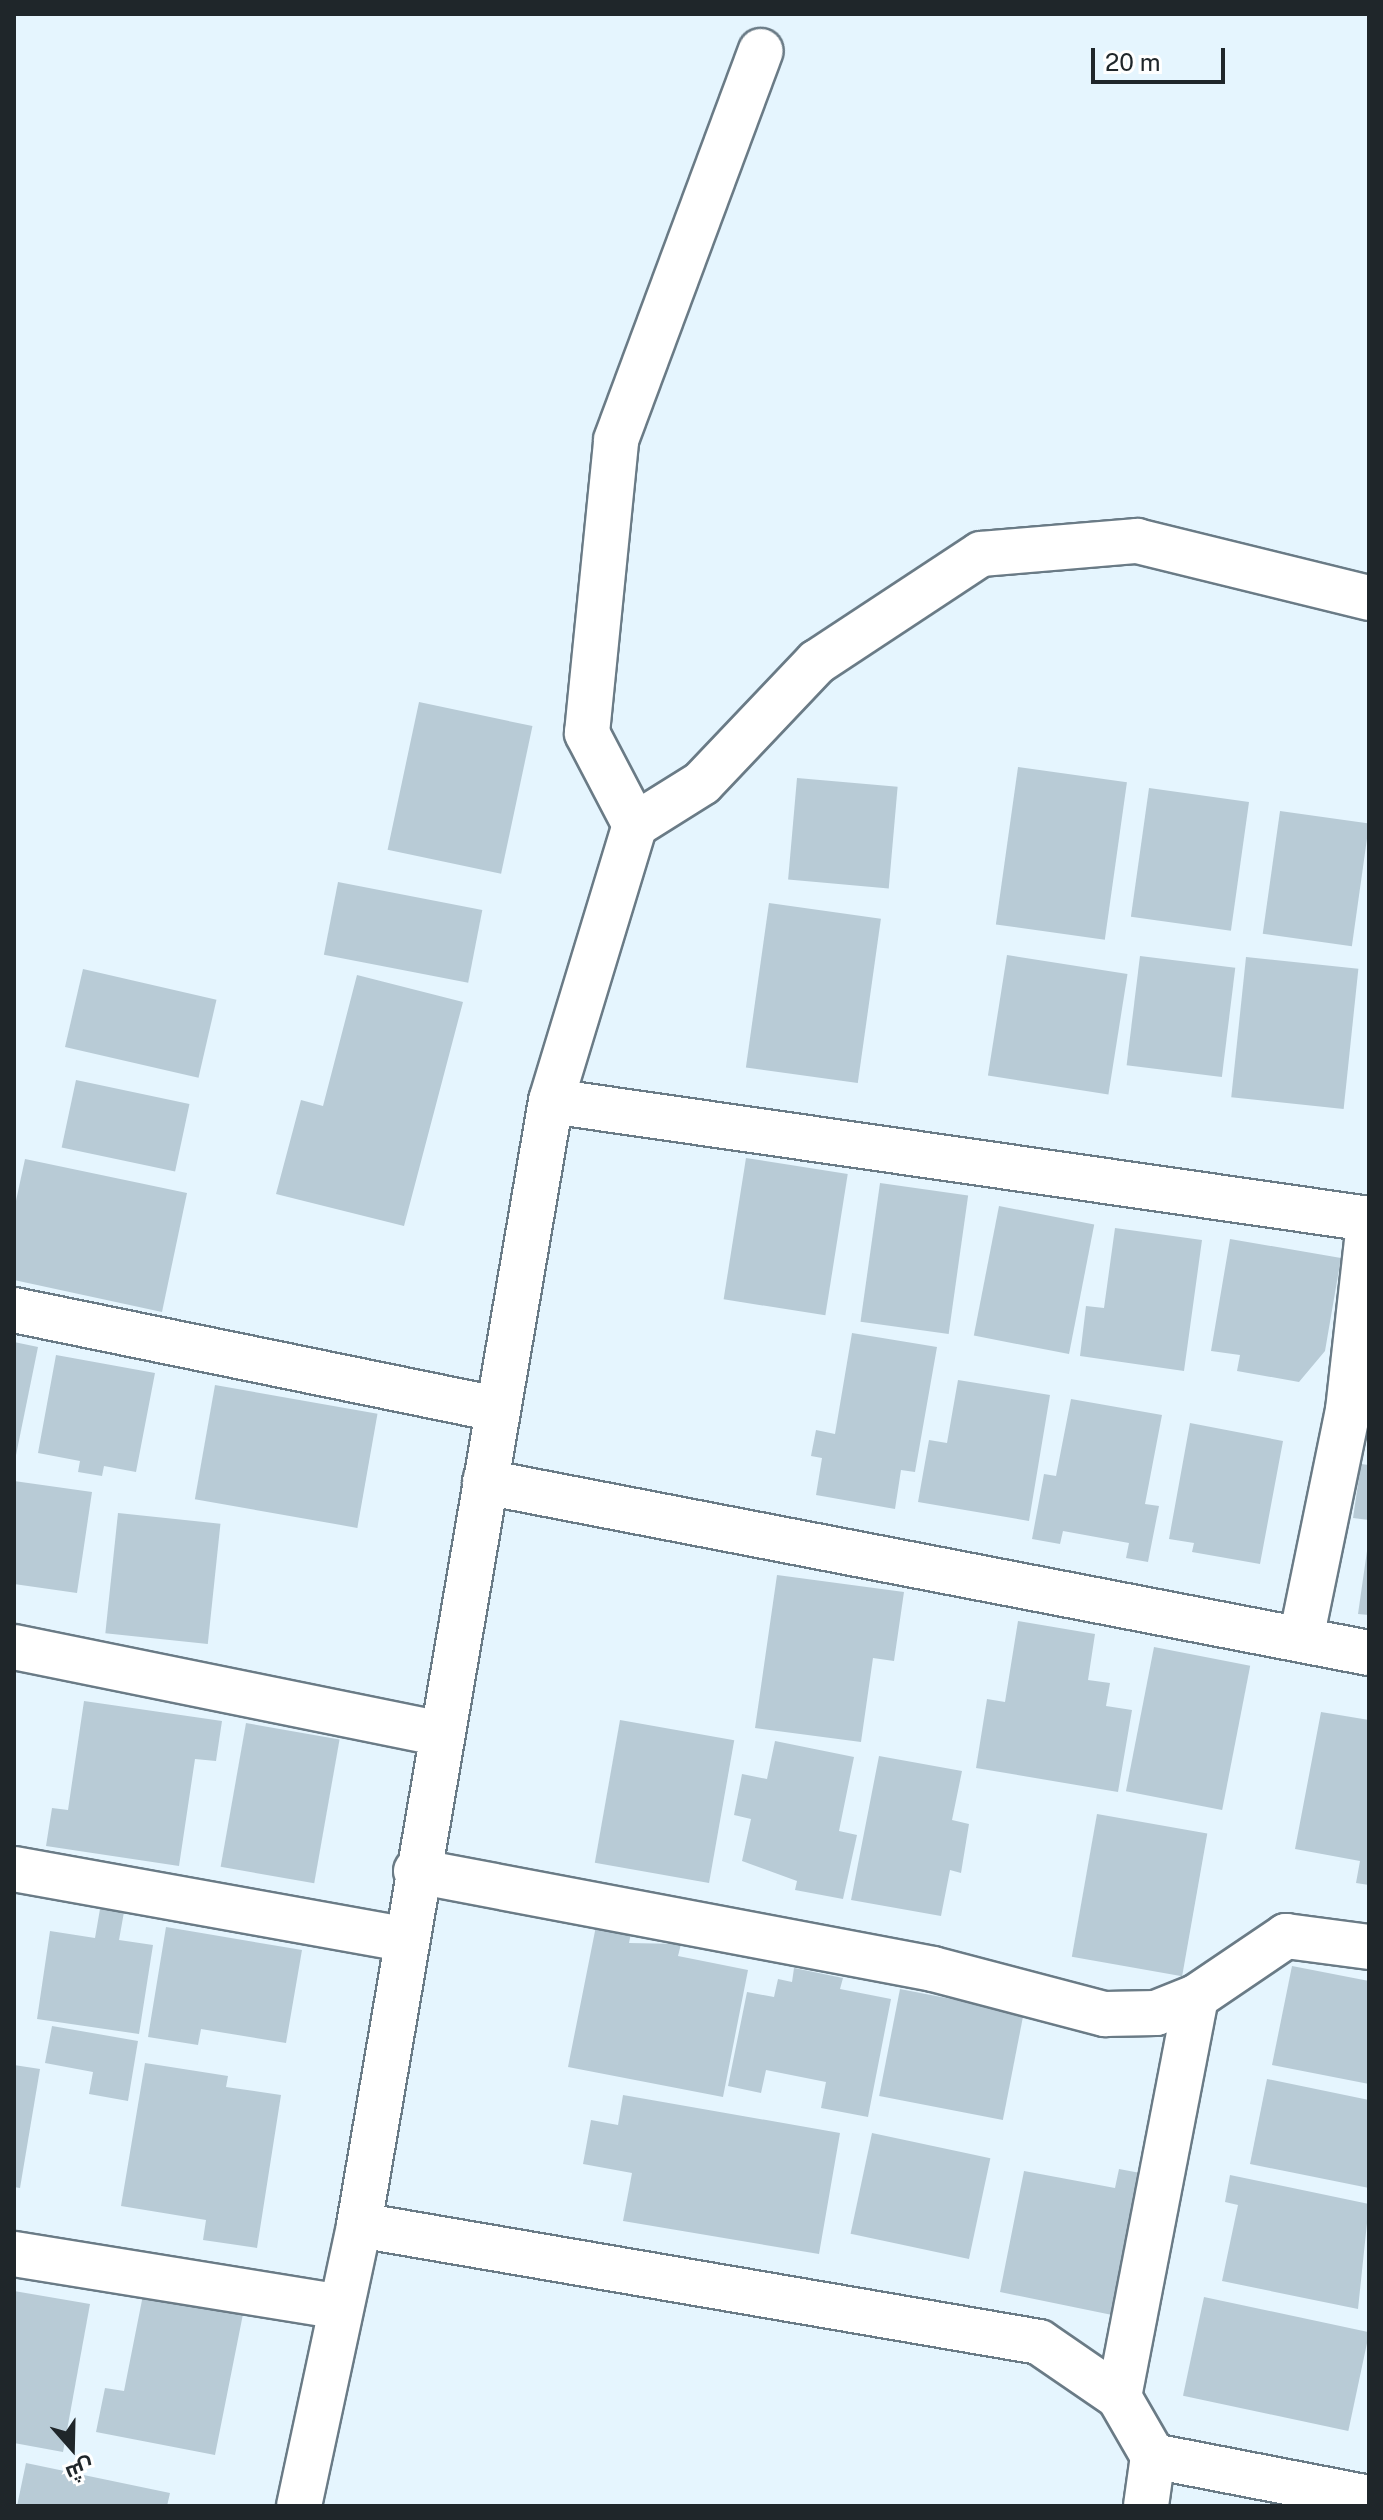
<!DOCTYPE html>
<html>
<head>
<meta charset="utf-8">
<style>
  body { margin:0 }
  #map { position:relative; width:1383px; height:2520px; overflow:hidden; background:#e5f5fe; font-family:"Public Sans",Cairo,sans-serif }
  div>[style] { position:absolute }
  .building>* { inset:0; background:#b8cbd6; transform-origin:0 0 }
  .roads { filter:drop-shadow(2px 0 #6a7b86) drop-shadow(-2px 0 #6a7b86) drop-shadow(0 2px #6a7b86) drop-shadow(0 -2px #6a7b86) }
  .street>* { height:44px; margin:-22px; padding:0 22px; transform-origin:22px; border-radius:22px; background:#fff }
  span { translate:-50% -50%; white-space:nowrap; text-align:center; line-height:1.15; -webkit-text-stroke:7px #fff; paint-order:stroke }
  .frame { position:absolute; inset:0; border:16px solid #1f262a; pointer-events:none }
  .north { position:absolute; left:32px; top:2408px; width:80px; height:80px; -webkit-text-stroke:6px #fff; paint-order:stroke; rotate:160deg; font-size:22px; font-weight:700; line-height:32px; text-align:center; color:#1f262a }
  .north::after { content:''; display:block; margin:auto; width:28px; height:36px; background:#1f262a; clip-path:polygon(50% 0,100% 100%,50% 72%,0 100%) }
  .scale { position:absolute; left:1091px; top:48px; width:134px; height:36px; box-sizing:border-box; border:4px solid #1f262a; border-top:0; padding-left:10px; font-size:24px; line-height:28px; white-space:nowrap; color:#1f262a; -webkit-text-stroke:6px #fff; paint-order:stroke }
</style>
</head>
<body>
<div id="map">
  <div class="building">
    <i style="left:419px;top:702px;width:116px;height:151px;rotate:12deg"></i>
    <i style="left:1018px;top:767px;width:110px;height:159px;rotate:8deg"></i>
    <i style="left:797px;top:778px;width:101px;height:102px;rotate:5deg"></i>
    <i style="left:1149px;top:788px;width:101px;height:130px;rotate:8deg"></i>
    <i style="left:1280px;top:811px;width:90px;height:124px;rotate:8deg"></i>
    <i style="left:338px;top:882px;width:147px;height:74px;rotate:11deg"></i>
    <i style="left:769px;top:903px;width:113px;height:166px;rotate:8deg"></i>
    <i style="left:1007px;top:955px;width:122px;height:122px;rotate:9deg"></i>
    <i style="left:1140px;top:956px;width:96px;height:110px;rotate:7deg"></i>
    <i style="left:1246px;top:957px;width:113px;height:141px;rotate:6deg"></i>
    <i style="left:83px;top:969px;width:137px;height:80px;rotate:13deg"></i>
    <i style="clip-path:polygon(357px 975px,463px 1002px,404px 1226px,276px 1194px,301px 1100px,323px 1106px)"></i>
    <i style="left:76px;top:1080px;width:116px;height:69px;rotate:12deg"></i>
    <i style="left:746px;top:1158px;width:103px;height:143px;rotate:9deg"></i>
    <i style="clip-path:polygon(25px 1159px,187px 1193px,162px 1312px,14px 1280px,14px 1210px)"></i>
    <i style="left:880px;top:1183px;width:89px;height:140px;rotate:8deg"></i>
    <i style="left:999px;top:1206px;width:97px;height:132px;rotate:11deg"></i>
    <i style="clip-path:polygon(1115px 1228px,1202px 1240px,1184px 1371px,1080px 1356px,1086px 1306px,1104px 1308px)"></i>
    <i style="clip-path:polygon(1230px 1239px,1341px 1258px,1325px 1351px,1299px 1382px,1237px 1371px,1240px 1355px,1211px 1351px)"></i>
    <i style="clip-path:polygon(852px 1333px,937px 1347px,915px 1472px,901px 1470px,895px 1509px,816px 1495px,822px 1458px,811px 1456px,816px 1430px,835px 1434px)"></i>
    <i style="clip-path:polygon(14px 1342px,38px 1347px,15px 1460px,14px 1459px)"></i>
    <i style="clip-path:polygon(56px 1355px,155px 1373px,136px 1472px,104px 1466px,102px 1476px,78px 1472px,80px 1461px,38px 1453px)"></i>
    <i style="clip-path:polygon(958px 1380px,1050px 1395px,1029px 1521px,918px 1502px,929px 1440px,947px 1443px)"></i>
    <i style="left:215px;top:1385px;width:165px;height:116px;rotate:10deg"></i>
    <i style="clip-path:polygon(1071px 1399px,1162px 1415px,1145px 1504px,1159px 1506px,1148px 1562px,1126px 1558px,1129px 1543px,1063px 1531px,1060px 1544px,1032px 1539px,1044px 1474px,1056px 1476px)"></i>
    <i style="clip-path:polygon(1190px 1423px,1283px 1441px,1260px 1564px,1192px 1552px,1194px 1543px,1169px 1539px)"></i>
    <i style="clip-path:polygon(1361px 1464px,1369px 1465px,1369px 1520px,1353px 1518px)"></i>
    <i style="clip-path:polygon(14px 1481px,92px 1492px,77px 1593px,14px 1584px)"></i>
    <i style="left:118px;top:1513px;width:103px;height:121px;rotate:6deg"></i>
    <i style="clip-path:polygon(1367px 1551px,1369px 1551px,1369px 1615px,1358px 1614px)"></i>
    <i style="clip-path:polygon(777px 1575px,904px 1592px,894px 1661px,873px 1658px,861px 1742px,755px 1728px)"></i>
    <i style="clip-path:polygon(1018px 1621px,1095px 1634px,1088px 1680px,1110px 1683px,1106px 1706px,1132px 1710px,1118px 1792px,976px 1768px,987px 1699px,1005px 1702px)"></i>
    <i style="left:1154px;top:1647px;width:98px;height:147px;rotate:11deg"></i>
    <i style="clip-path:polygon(84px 1701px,222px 1721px,216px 1761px,195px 1759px,179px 1866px,46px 1846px,52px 1808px,68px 1810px)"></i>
    <i style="clip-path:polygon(1321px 1712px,1369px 1720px,1369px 1885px,1356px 1883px,1360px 1861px,1295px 1849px)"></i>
    <i style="left:620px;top:1720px;width:116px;height:145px;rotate:10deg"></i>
    <i style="left:246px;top:1723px;width:95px;height:146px;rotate:10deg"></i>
    <i style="clip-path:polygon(775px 1741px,854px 1757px,839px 1831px,857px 1835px,843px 1899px,795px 1890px,797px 1881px,742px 1861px,751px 1819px,734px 1815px,742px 1774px,767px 1779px)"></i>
    <i style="clip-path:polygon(879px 1756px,962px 1771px,952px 1820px,969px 1824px,961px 1873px,950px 1870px,941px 1916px,851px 1900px)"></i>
    <i style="left:1097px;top:1814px;width:112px;height:145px;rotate:10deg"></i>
    <i style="clip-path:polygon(100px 1909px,124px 1912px,119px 1940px,153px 1945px,139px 2034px,37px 2019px,50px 1931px,95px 1938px)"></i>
    <i style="clip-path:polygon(596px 1926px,631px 1933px,629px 1943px,681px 1944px,678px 1956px,748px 1970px,723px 2097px,568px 2067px)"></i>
    <i style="clip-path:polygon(166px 1927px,302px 1950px,286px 2043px,201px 2029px,198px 2045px,148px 2037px)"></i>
    <i style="clip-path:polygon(1292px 1966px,1369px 1981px,1369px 2084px,1272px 2065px)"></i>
    <i style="clip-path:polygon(794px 1968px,843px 1978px,840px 1989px,891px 1999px,868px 2117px,821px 2108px,826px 2082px,766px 2070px,761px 2093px,728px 2086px,747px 1992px,774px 1997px,778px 1979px,792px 1982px)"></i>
    <i style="left:900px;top:1989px;width:126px;height:109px;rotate:11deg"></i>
    <i style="clip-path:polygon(52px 2026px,138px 2041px,128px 2101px,89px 2094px,93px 2072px,45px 2063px)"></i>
    <i style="clip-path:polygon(145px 2063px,228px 2076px,226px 2087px,281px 2095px,257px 2248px,203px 2240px,206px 2220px,121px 2206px)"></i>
    <i style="clip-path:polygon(14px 2065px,40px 2069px,20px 2188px,14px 2187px)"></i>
    <i style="clip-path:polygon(1267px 2079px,1369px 2100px,1369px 2188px,1250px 2164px)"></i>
    <i style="clip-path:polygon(623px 2095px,840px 2133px,819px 2254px,623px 2221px,632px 2173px,583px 2164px,591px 2120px,618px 2125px)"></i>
    <i style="left:872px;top:2133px;width:121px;height:103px;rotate:12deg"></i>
    <i style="clip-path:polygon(1119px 2169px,1151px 2175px,1122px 2317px,1000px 2292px,1024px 2171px,1115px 2188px)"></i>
    <i style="clip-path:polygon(1230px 2175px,1369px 2204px,1358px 2309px,1222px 2281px,1238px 2205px,1225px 2202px)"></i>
    <i style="clip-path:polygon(14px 2291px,90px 2304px,63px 2452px,14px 2443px)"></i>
    <i style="clip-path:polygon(143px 2295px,243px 2314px,215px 2455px,96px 2432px,105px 2388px,124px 2391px)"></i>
    <i style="left:1204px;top:2297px;width:169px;height:101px;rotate:12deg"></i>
    <i style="clip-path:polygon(26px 2463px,170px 2493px,167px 2506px,17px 2506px)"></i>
  </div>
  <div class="roads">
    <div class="street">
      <i style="left:635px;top:825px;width:79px;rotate:-32.1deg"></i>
      <i style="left:702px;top:783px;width:167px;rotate:-46.5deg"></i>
      <i style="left:817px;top:662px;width:196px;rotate:-33.4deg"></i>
      <i style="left:981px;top:554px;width:157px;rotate:-4.8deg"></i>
      <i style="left:1137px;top:541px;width:239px;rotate:13.8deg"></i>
      <i style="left:551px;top:1101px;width:826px;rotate:8.21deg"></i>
      <i style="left:14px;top:1310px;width:492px;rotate:11.6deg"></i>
      <i style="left:485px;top:1482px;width:900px;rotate:10.95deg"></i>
      <i style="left:1301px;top:1639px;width:234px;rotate:-78.4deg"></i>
      <i style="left:1348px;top:1410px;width:187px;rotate:-83.6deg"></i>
      <i style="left:14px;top:1647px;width:436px;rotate:11.5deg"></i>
      <i style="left:14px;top:1869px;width:396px;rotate:10.2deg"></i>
      <i style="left:416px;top:1871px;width:526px;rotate:10.73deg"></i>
      <i style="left:933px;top:1969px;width:178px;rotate:14.7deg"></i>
      <i style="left:1105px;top:2014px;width:51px;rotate:-1.1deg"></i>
      <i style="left:1156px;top:2013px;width:43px;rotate:-21.8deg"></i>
      <i style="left:1196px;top:1997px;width:109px;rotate:-34.1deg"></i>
      <i style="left:1286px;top:1936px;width:84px;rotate:7.5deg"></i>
      <i style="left:359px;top:2225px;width:690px;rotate:9.76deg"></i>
      <i style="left:1039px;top:2342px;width:97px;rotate:34.5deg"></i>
      <i style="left:1119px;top:2397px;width:68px;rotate:60deg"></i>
      <i style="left:1153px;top:2456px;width:50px;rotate:98deg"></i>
      <i style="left:14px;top:2254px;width:330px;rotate:9.2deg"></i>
      <i style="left:1119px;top:2397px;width:407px;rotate:-79.1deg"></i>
      <i style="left:1153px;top:2456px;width:220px;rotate:11deg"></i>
      <i style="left:299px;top:2506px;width:287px;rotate:-77.9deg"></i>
      <i style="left:359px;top:2225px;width:1140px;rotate:-80.31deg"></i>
      <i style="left:551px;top:1101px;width:288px;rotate:-73.1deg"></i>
      <i style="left:635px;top:825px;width:104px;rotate:-117.6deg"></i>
      <i style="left:587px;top:733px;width:294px;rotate:-84.3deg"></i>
      <i style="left:616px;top:440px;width:415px;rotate:-69.6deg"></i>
    </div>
  </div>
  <div class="frame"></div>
  <div class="north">ش</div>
  <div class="scale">20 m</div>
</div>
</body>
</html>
